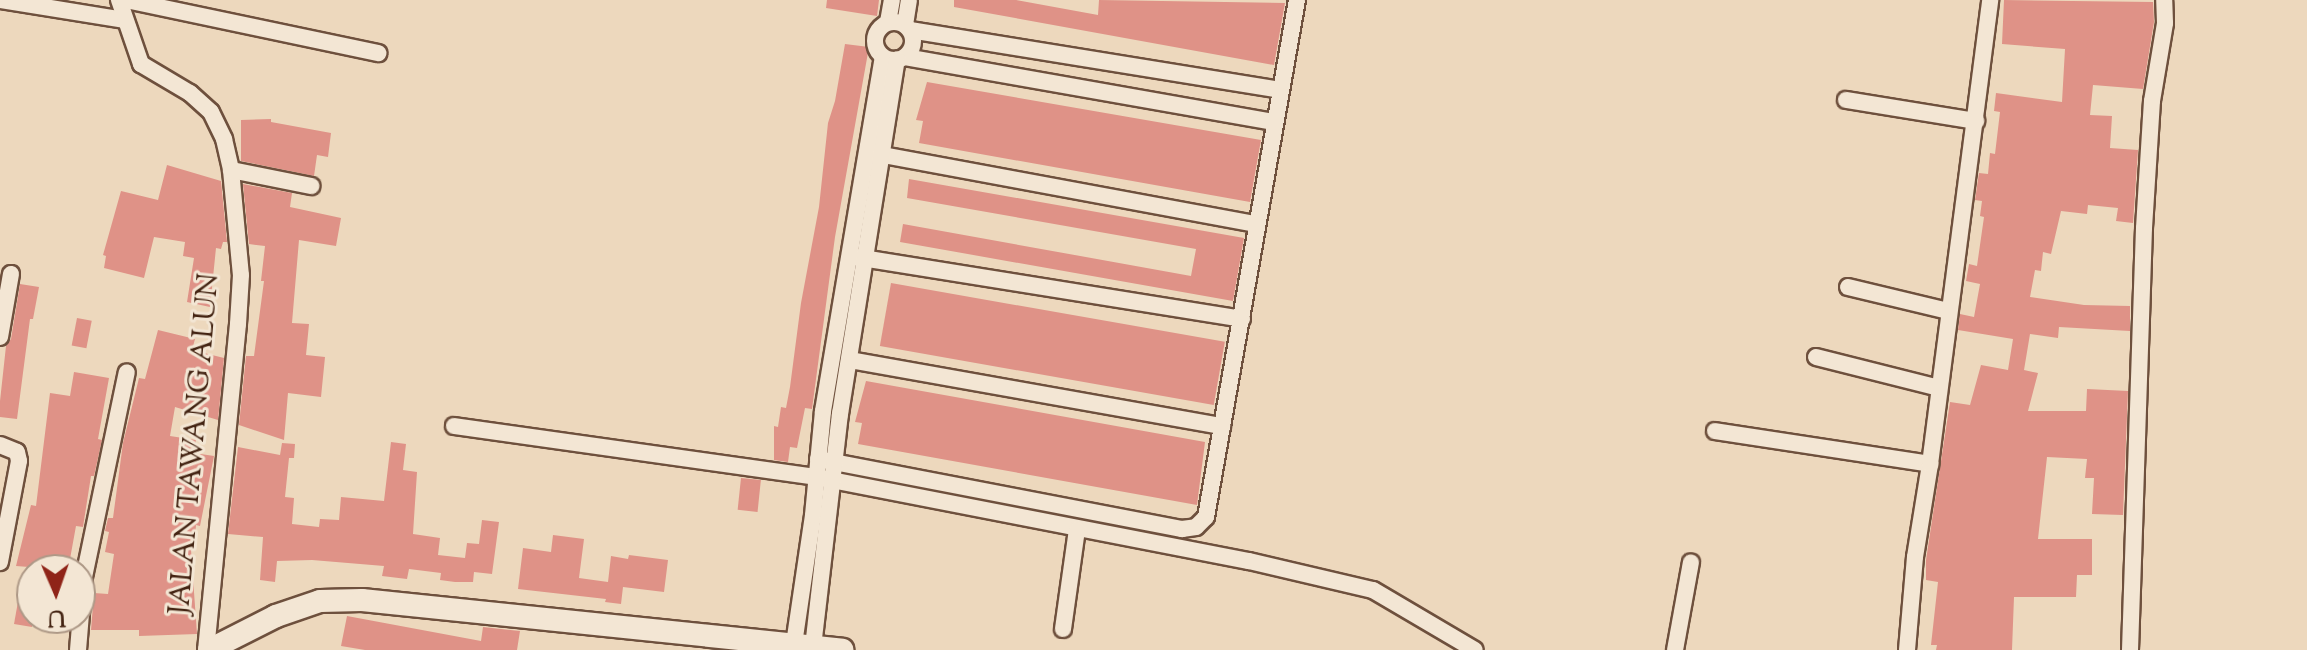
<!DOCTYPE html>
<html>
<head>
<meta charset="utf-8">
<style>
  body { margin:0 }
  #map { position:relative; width:2307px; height:650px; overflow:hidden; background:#edd8bd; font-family:"Sorts Mill Goudy",serif }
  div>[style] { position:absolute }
  .building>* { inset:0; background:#df9287; transform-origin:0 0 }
  .roads { filter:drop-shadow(2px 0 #6e503d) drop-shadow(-2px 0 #6e503d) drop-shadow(0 2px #6e503d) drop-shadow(0 -2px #6e503d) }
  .street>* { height:16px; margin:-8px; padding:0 8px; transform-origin:8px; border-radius:8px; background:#f3e6d4 }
  .street>.ring { margin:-8px; padding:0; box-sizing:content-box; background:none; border:16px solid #f3e6d4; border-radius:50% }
  .secondary>* { height:22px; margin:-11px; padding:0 11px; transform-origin:11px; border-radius:11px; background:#f3e6d4 }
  span { translate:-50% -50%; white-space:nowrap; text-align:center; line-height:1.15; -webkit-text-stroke:6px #f3e6d4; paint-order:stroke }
  .street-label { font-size:30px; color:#432312 }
  .north { position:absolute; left:16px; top:554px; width:80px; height:80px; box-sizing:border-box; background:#f3e6d4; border:2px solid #ad9886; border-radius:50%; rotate:178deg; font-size:22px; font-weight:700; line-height:32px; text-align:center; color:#432312 }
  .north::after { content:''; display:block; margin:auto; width:28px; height:36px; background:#8f2418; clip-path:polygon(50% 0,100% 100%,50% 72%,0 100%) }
</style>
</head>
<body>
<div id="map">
  <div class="building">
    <i style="clip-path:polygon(827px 0,879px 0,877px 16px,826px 8px)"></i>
    <i style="clip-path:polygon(954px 0,1016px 0,1098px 15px,1099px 0,1285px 3px,1274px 65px,954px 7px)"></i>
    <i style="clip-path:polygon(2004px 0,2153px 2px,2154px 22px,2143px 89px,2093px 85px,2090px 115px,2112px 116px,2110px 148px,2138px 150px,2133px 223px,2116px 221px,2118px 208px,2088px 205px,2087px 214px,2061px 211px,2051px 254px,2043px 252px,2041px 271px,2035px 270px,2030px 297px,2084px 305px,2130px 306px,2130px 331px,2059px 327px,2058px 338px,2030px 334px,2024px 370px,2038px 373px,2028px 411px,2086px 411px,2087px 389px,2128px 391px,2123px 515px,2092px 514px,2094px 478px,2085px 478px,2087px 459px,2047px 457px,2038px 539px,2092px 539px,2092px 575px,2077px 575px,2076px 597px,2014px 597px,2012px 650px,1936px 650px,1937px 645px,1931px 645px,1938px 582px,1926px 580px,1926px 560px,1950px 402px,1970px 405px,1981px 365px,2008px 370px,2013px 339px,1958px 330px,1960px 314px,1974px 317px,1980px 284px,1966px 281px,1969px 264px,1977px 266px,1984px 217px,1980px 216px,1982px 201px,1975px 200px,1979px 173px,1988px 174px,1990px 153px,1995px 154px,2000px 112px,1994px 111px,1996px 93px,2062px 102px,2065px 49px,2002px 44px)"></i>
    <i style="clip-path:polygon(845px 44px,869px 47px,835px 237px,812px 409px,805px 408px,797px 448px,790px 447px,788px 462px,774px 460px,774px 426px,778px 427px,781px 407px,786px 408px,790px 387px,801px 303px,819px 207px,828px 123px,835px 101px)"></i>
    <i style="clip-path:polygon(927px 82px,1261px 140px,1250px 202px,919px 143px,923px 121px,916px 120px)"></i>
    <i style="clip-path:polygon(271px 119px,271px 122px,331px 133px,328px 157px,317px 155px,314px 176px,241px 161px,241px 120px)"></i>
    <i style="clip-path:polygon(167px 165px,221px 181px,227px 242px,223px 242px,221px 249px,216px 248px,210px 307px,187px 302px,194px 258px,183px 256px,185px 242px,154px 237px,144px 278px,104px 268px,106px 256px,103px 255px,121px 191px,158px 200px)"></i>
    <i style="clip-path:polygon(909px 179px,1244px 238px,1233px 301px,900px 242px,903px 224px,1191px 276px,1196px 249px,907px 198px)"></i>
    <i style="clip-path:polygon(243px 184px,292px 193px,290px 207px,341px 218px,336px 246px,299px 240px,292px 323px,309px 324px,306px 355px,325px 357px,321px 397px,288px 393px,284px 440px,239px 425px,246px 356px,254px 356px,264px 281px,261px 281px,265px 246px,249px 244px)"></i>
    <i style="left:891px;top:283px;width:339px;height:64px;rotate:10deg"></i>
    <i style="clip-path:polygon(20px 284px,39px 287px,33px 319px,30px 319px,17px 419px,0 417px,0 401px,6px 346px,11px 339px)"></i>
    <i style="left:77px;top:318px;width:15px;height:28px;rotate:11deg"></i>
    <i style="clip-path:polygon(158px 330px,195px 339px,192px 350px,224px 358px,218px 420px,175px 407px,170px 436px,196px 440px,194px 453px,214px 456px,200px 526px,196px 525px,194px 550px,191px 550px,197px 634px,139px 636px,139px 630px,91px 630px,94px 593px,108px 594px,114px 554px,105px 552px,109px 532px,105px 531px,108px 518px,113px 518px,123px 443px,139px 378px,145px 379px)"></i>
    <i style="clip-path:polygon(74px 372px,109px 378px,98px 439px,102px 440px,94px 476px,91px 476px,83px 527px,76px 526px,68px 570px,16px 566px,31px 505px,36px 506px,50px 393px,70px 396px)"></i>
    <i style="clip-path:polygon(866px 381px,1205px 442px,1197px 505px,858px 444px,862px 423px,855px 422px)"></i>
    <i style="clip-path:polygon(391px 442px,406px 444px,403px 470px,417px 472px,413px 534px,440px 538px,438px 555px,465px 558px,467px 543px,479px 544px,482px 520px,499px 522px,492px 574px,474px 572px,473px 582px,455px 582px,440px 580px,441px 573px,409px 569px,407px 579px,382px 576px,384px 566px,312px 560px,277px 561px,275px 582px,260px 580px,263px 537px,228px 534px,238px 447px,280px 455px,282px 443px,295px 444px,294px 458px,289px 458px,285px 497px,294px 498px,292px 524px,319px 527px,320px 519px,339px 520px,341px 497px,384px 501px)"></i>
    <i style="left:741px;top:478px;width:20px;height:32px;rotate:6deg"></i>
    <i style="clip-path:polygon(553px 535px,584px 539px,579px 578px,608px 582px,611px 556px,628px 559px,629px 555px,668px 560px,664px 592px,623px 587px,621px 604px,605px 602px,606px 599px,518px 589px,523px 548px,551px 552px)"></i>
    <i style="clip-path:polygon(19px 596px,32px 598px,32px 627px,14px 624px)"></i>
    <i style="clip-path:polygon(347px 616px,481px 641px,483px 627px,520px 631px,517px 650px,365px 650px,341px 646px)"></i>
    <i style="clip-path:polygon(34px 618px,70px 618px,68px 632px,34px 626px)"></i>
  </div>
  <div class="roads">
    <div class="street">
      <i style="left:1px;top:0;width:126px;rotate:9.2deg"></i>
      <i style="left:119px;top:0;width:68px;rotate:71deg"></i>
      <i style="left:141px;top:64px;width:57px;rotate:30.6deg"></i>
      <i style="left:190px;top:93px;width:28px;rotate:42deg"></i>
      <i style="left:211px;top:112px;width:30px;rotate:64deg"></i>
      <i style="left:224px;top:139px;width:32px;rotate:77deg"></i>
      <i style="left:231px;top:170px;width:105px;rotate:84.6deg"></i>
      <i style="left:241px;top:275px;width:49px;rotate:93.5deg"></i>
      <i style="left:238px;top:324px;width:328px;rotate:95.6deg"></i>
      <i style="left:126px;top:0;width:258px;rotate:11.9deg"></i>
      <i style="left:888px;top:22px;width:22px;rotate:-80deg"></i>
      <i class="ring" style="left:875px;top:22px;width:22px;height:22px"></i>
      <i style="left:905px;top:25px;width:25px;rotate:-81deg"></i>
      <i style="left:910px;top:30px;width:375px;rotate:9.2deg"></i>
      <i style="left:905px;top:57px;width:375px;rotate:10deg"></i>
      <i style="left:1846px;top:100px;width:132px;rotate:9.2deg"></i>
      <i style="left:883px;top:155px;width:380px;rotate:10.5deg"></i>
      <i style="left:231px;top:170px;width:82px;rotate:11.3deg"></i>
      <i style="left:856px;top:257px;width:391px;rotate:9.1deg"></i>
      <i style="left:1848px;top:287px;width:103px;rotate:13.5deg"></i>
      <i style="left:0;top:337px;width:64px;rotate:-80.1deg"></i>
      <i style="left:1816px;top:357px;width:127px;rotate:14.1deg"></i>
      <i style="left:850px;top:360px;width:378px;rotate:10.1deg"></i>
      <i style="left:454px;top:426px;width:366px;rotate:8deg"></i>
      <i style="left:816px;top:477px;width:441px;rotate:11deg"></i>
      <i style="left:1249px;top:561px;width:127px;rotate:13.2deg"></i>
      <i style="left:1373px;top:590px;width:118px;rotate:30.5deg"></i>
      <i style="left:1715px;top:431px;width:218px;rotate:8.7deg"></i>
      <i style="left:0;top:445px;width:18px;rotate:22deg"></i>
      <i style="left:17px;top:452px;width:9px;rotate:77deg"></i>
      <i style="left:19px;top:461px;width:103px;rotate:100.7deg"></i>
      <i style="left:818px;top:459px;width:371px;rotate:10.9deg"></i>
      <i style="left:1182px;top:529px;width:14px;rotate:-8deg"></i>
      <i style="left:1196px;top:527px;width:14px;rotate:-45deg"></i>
      <i style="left:1206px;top:517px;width:525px;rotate:-80.02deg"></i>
      <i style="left:1063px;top:629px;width:100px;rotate:-82deg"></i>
      <i style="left:794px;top:644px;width:130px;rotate:-81.6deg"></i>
      <i style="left:813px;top:515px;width:104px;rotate:-84.5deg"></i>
      <i style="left:823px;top:411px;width:359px;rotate:-80.4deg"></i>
      <i style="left:813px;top:647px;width:235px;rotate:-83.4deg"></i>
      <i style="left:840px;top:414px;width:359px;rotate:-80.9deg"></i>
      <i style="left:78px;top:650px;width:73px;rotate:-85.3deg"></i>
      <i style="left:84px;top:577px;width:209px;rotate:-78.2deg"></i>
      <i style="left:1675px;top:650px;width:89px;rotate:-79.7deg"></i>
      <i style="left:1907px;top:650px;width:93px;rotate:-85.1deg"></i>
      <i style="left:1915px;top:557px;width:94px;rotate:-80.8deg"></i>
      <i style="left:1930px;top:464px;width:468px;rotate:-82.6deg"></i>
      <i style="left:2130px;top:650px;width:422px;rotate:-88.1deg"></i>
      <i style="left:2144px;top:228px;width:127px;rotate:-86.4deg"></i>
      <i style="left:2152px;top:101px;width:79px;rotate:-80.5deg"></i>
      <i style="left:2165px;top:23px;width:23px;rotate:-92deg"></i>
    </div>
    <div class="secondary">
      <i style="left:209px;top:650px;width:75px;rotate:-26.9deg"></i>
      <i style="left:276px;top:616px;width:46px;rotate:-18.8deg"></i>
      <i style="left:320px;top:601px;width:42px;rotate:-1.4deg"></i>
      <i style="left:362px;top:600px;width:483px;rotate:5.9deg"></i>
    </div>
  </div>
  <div class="street-label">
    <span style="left:196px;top:444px;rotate:-85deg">JALAN TAWANG ALUN</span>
  </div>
  <div class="north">U</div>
</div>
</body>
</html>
